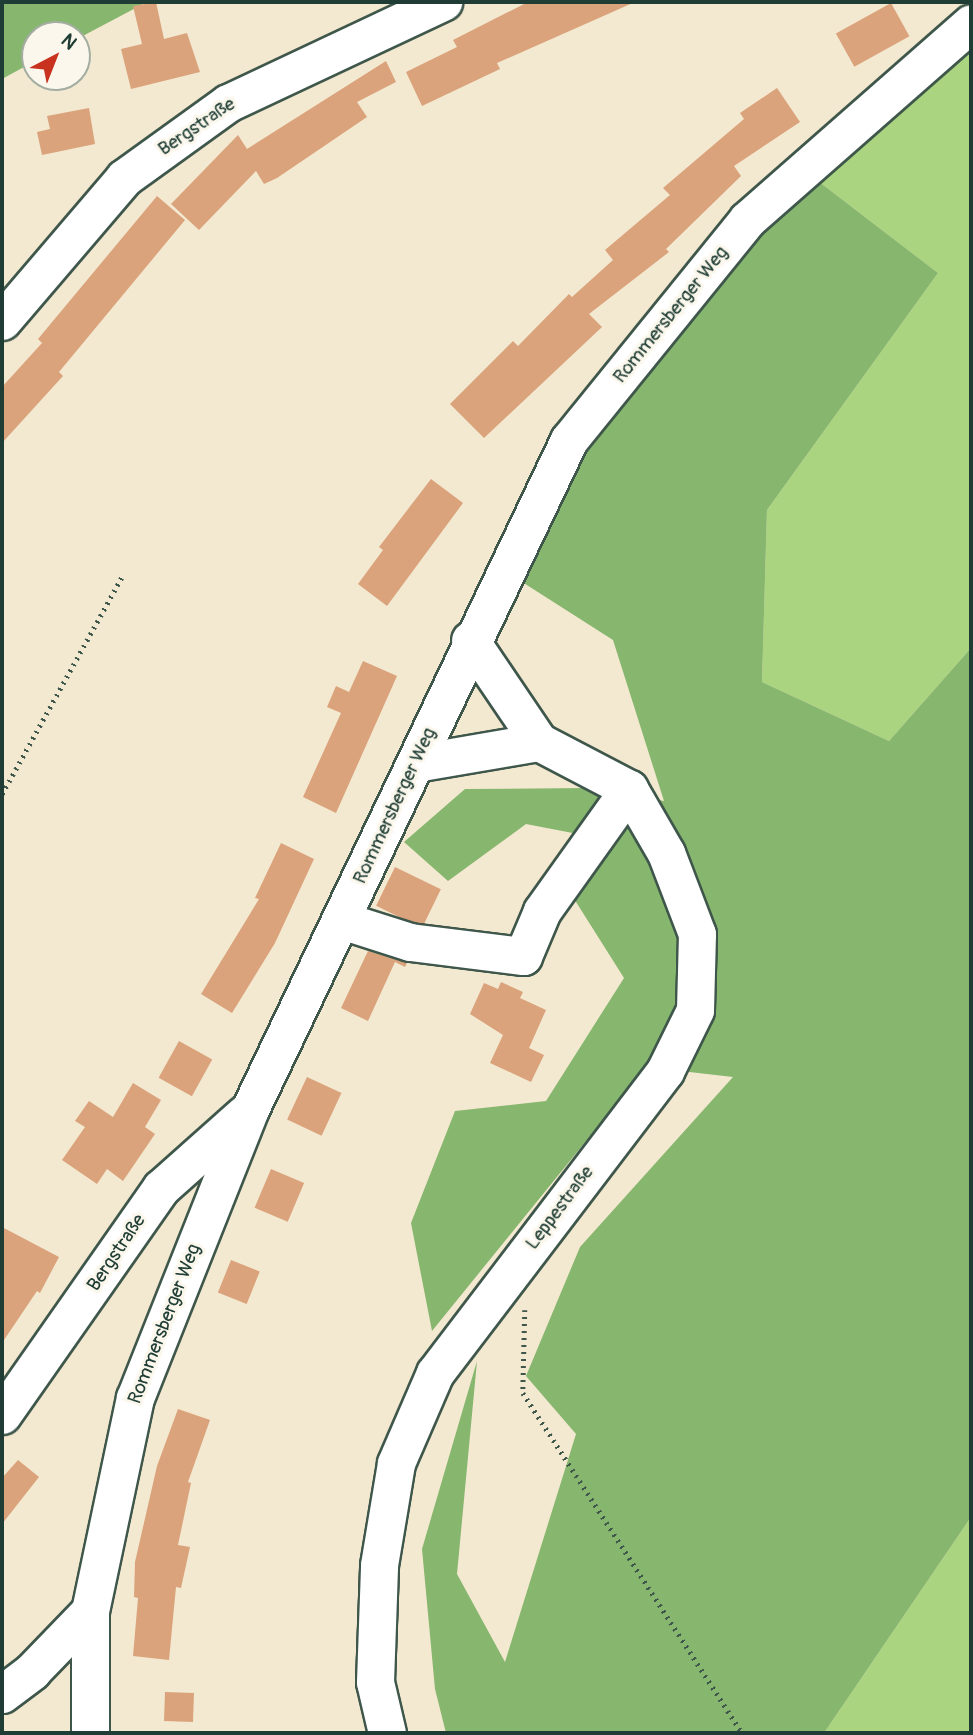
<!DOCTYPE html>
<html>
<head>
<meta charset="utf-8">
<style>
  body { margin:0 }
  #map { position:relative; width:973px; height:1735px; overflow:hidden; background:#f3e8d0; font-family:Pangolin,sans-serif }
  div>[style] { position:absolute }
  .green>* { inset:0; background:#aad47f }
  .forest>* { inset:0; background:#87b66e }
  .building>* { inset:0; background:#daa37b; transform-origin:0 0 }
  .path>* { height:4.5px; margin-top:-2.25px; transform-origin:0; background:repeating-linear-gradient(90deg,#3f574b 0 2px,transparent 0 7px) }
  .roads { filter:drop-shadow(2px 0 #3f574b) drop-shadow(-2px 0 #3f574b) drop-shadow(0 2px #3f574b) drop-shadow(0 -2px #3f574b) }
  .minor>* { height:37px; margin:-18.5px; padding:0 18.5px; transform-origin:18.5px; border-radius:18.5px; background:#fff }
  span { translate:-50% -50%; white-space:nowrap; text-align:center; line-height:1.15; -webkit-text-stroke:6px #fbf7ec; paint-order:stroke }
  .street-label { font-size:19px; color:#1f3d34 }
  .frame { position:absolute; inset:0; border:4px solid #1f3d34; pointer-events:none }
  .north { position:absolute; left:21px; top:21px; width:70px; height:70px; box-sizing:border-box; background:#fbf7ec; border:2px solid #a3ada2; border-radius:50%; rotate:42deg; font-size:19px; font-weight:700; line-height:28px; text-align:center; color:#1f3d34 }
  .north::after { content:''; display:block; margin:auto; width:24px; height:32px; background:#c8321e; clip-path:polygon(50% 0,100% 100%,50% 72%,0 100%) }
</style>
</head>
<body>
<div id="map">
  <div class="green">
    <i style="clip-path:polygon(971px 37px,971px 648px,889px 741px,762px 682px,767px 510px,938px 273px,818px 181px)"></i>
    <i style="clip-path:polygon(971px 1517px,971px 1733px,824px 1733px)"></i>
  </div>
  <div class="forest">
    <i style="clip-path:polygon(2px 2px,147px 2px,77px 39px,77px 35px,35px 35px,35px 61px,2px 79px)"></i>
    <i style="clip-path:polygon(818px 181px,938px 273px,767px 510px,762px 682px,889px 741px,971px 648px,971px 1517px,824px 1733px,446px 1733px,435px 1689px,422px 1549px,477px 1361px,457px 1574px,505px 1662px,576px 1434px,526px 1376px,580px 1247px,733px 1077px,646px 1067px,432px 1331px,411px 1223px,455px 1111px,546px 1101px,624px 978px,571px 894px,609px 840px,526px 824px,448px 881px,404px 842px,465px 789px,588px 788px,664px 801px,613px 640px,508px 573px,576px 440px,756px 239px)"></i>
  </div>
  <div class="building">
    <i style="clip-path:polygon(156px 2px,164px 39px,187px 33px,200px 72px,131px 89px,121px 49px,142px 44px,133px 6px)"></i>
    <i style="clip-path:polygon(528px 2px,635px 2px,497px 63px,500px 69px,422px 106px,406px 72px,457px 47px,453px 40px)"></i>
    <i style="left:891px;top:3px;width:38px;height:63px;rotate:61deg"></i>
    <i style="clip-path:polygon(386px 61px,396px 82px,357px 102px,367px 117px,277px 178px,264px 184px,256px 171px,199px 230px,171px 204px,238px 135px,247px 149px)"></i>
    <i style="clip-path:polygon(777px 88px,800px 122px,734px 166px,741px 176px,666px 249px,669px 252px,589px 314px,602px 327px,484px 438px,450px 404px,513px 341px,518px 346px,569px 294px,572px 297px,613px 260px,605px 250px,670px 195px,663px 188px,744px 119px,740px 113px)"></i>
    <i style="clip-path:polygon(89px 108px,95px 144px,42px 155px,37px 132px,50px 129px,47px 116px)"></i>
    <i style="clip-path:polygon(157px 196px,185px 220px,59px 372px,63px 376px,2px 443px,2px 387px,42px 343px,38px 339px)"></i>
    <i style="clip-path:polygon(431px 479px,463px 503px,387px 606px,358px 584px,383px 550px,379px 547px)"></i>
    <i style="clip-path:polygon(363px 661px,397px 676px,336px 813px,303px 797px,341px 713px,327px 707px,336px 686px,349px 692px)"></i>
    <i style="clip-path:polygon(281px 843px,314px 859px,275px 943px,232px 1013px,201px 994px,259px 899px,255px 898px)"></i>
    <i style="left:395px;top:867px;width:51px;height:43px;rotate:26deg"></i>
    <i style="clip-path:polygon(368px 951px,407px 963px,405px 967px,395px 962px,368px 1021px,341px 1008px)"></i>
    <i style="clip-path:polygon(501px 982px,523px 992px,520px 998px,546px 1010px,529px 1048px,544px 1055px,531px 1082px,490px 1063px,503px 1035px,470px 1014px,484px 983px,498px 989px)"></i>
    <i style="left:179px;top:1041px;width:38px;height:42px;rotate:29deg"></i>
    <i style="left:307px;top:1077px;width:38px;height:47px;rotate:25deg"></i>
    <i style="clip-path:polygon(133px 1083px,161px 1100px,145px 1127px,155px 1134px,123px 1181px,107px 1169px,97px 1184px,62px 1160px,85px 1127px,75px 1121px,89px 1101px,113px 1117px)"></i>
    <i style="left:271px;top:1169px;width:36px;height:42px;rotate:23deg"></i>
    <i style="clip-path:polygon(2px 1227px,59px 1257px,40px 1293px,37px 1291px,2px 1343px)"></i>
    <i style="left:231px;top:1260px;width:31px;height:35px;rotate:22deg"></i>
    <i style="clip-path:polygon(178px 1409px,210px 1420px,188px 1482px,191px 1483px,178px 1545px,190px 1547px,181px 1588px,176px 1587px,169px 1660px,133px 1656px,138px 1598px,134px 1597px,135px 1562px,157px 1466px)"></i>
    <i style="clip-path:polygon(18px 1460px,39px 1477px,2px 1524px,2px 1478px)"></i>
    <i style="left:165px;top:1692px;width:29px;height:29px;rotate:2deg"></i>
  </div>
  <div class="path">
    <i style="left:2px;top:794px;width:248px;rotate:-61.1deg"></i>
    <i style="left:525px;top:1310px;width:83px;rotate:91.4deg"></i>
    <i style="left:523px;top:1393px;width:404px;rotate:57.2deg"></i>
  </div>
  <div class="roads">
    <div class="minor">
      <i style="left:2px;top:321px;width:188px;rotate:-49.5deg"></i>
      <i style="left:124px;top:178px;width:128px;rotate:-35.8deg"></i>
      <i style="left:228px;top:103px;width:238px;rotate:-25.2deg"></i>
      <i style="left:416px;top:763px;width:125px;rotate:-9.7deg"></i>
      <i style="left:341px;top:920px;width:72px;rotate:17.7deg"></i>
      <i style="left:410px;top:942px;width:114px;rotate:7.1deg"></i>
      <i style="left:523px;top:956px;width:49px;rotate:-67.1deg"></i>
      <i style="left:542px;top:911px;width:150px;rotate:-54.5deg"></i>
      <i style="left:2px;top:1415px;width:277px;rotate:-55deg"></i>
      <i style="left:161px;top:1188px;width:110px;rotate:-41.7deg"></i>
      <i style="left:2px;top:1694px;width:38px;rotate:-37deg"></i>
      <i style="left:32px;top:1671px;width:83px;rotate:-46deg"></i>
      <i style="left:90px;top:1733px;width:122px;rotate:-90deg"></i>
      <i style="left:90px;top:1611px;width:218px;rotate:-78.1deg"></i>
      <i style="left:135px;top:1398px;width:311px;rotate:-68.3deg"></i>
      <i style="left:250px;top:1109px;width:741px;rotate:-64.51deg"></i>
      <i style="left:569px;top:440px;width:283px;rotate:-51deg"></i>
      <i style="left:747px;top:220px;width:298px;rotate:-41.3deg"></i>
      <i style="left:387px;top:1733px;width:52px;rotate:-103.2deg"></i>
      <i style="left:375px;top:1682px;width:117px;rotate:-88deg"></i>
      <i style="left:379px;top:1565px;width:103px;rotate:-80.5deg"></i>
      <i style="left:396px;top:1463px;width:98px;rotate:-66.6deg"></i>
      <i style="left:435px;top:1373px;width:380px;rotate:-52.7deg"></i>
      <i style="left:665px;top:1071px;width:68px;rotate:-63.8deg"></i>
      <i style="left:695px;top:1010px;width:76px;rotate:-88.5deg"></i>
      <i style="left:697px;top:934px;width:87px;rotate:-110.9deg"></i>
      <i style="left:666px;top:853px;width:74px;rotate:-120deg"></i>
      <i style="left:629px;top:789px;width:102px;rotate:-152.4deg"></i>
      <i style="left:539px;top:742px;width:123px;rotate:-124.1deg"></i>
    </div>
  </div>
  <div class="street-label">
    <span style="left:197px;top:127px;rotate:-34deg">Bergstraße</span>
    <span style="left:671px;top:315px;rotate:-51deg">Rommersberger Weg</span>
    <span style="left:395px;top:806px;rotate:-65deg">Rommersberger Weg</span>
    <span style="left:560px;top:1208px;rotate:-53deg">Leppestraße</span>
    <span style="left:117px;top:1253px;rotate:-56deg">Bergstraße</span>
    <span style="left:165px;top:1324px;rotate:-69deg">Rommersberger Weg</span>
  </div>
  <div class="frame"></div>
  <div class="north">N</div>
</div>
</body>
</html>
